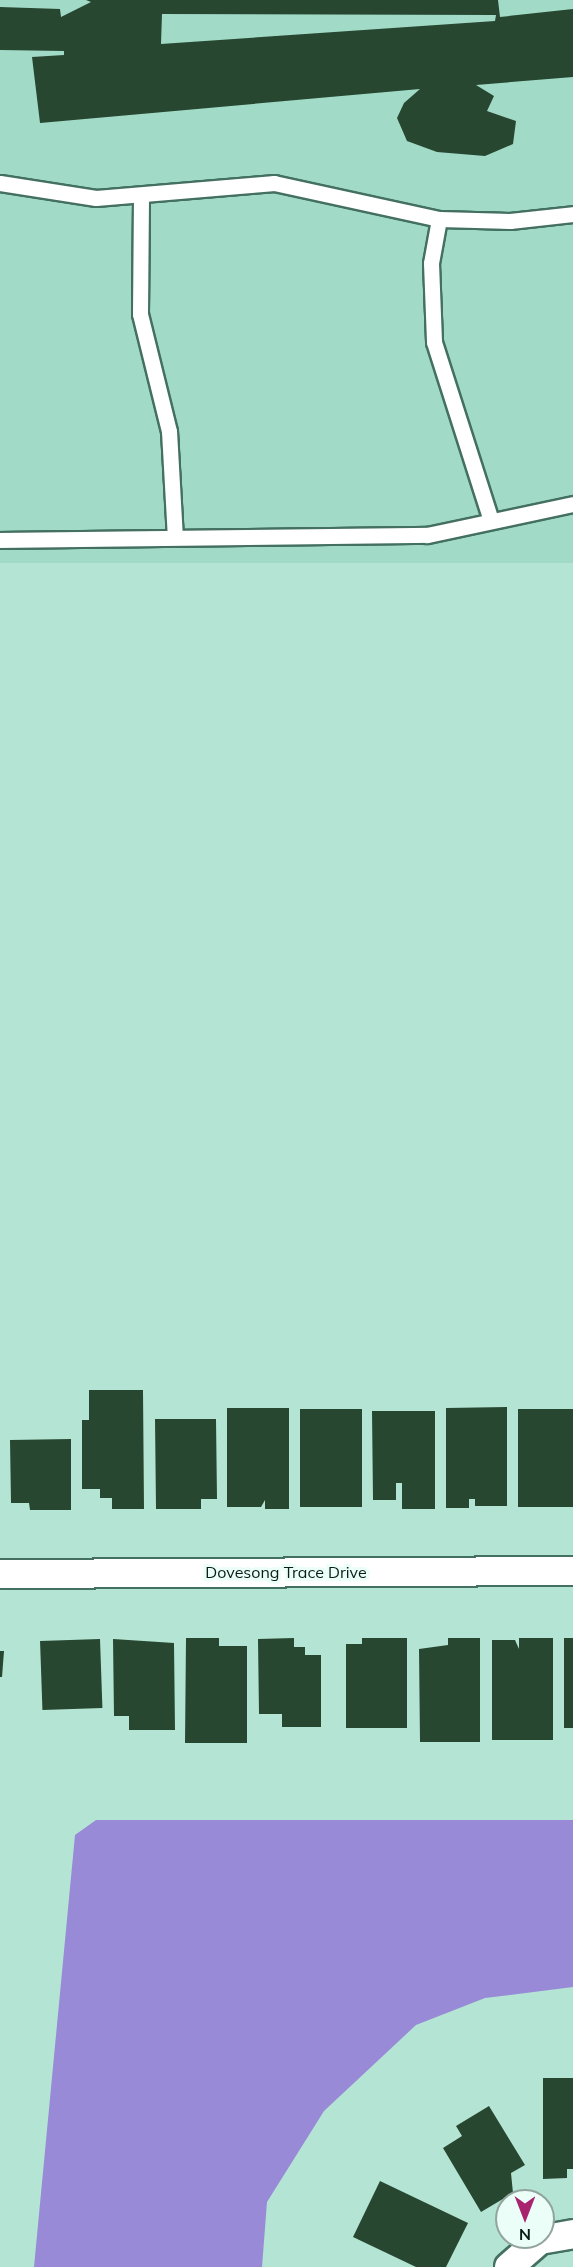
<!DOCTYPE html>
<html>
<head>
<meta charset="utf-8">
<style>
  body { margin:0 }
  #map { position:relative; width:573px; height:2267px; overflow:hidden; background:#b4e4d4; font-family:Mulish,sans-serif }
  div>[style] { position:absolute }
  .built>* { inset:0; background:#a1dac7; transform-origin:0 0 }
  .water>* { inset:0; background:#988ad6 }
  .building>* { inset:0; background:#274730; transform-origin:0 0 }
  .roads { filter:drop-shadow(2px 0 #447062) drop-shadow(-2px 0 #447062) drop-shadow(0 2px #447062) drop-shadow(0 -2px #447062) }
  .lane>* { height:15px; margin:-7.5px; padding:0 7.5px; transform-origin:7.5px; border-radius:7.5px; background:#fff }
  .street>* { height:28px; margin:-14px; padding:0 14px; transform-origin:14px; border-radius:14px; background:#fff }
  span { translate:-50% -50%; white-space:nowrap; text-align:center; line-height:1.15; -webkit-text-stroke:6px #ebfef7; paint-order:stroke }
  .street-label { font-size:16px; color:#0a1c17 }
  .north { position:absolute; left:495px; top:2189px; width:60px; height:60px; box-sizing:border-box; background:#ebfef7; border:2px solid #91a49d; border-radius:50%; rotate:180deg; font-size:16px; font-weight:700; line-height:24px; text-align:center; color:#0a1c17 }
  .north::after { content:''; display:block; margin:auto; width:21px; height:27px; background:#a9246e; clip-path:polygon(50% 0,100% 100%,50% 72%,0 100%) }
</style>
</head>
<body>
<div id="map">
  <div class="built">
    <i style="left:0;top:0;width:573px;height:563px"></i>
  </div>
  <div class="water">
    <i style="clip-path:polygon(96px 1820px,573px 1820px,573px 1987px,485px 1998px,416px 2025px,324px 2111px,267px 2202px,262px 2267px,34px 2267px,75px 1835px)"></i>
  </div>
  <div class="building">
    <i style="clip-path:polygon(evenodd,86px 0,498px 0,500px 17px,573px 9px,573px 77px,476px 85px,494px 96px,487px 111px,516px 121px,513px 144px,485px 156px,437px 152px,407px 141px,397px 118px,404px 103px,420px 89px,40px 123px,32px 57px,64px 55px,64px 51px,0 50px,0 7px,60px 9px,61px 17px,91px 2px,86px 0,162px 14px,496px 15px,495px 21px,161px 44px,162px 14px)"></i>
    <i style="clip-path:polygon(89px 1390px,143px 1390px,144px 1509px,112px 1509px,112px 1498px,100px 1498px,100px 1489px,82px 1489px,82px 1420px,89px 1420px)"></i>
    <i style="clip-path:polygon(507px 1407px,507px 1506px,475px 1506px,475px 1499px,469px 1499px,469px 1508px,446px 1508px,446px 1408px)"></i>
    <i style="clip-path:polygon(227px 1408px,289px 1408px,289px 1509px,265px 1509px,265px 1500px,261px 1507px,227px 1507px)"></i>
    <i style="left:300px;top:1409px;width:62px;height:98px"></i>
    <i style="left:518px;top:1409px;width:55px;height:98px"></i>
    <i style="clip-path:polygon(372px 1411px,435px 1411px,435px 1509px,402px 1509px,402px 1483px,396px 1483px,396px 1500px,373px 1500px)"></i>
    <i style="clip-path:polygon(155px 1419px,216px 1419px,217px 1499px,201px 1499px,201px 1509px,156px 1509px)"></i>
    <i style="clip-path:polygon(71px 1439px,71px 1510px,30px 1510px,29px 1503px,11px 1503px,10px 1440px)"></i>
    <i style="clip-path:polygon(186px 1638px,219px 1638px,219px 1646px,247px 1646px,247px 1743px,185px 1743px)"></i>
    <i style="clip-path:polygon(294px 1638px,294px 1647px,305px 1647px,305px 1655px,321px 1655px,321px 1727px,282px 1727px,282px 1714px,259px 1714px,258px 1639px)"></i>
    <i style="clip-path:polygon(362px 1638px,407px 1638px,407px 1728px,346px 1728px,346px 1644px,362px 1644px)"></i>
    <i style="clip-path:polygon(448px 1638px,480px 1638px,480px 1742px,420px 1742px,419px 1649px,448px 1645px)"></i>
    <i style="clip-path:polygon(519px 1638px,553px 1638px,553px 1740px,492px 1740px,492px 1640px,515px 1640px,519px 1649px)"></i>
    <i style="left:564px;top:1638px;width:9px;height:90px"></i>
    <i style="left:100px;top:1639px;width:69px;height:60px;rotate:88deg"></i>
    <i style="clip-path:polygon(113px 1639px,174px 1643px,175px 1730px,129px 1730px,129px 1716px,114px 1716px)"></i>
    <i style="clip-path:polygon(0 1651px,4px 1651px,2px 1677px,0 1677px)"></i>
    <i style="clip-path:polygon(543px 2078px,573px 2078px,573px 2169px,567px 2169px,567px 2178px,543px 2179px)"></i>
    <i style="clip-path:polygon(489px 2106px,525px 2165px,511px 2173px,513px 2193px,481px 2212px,443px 2148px,462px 2136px,456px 2126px)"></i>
    <i style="clip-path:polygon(380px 2181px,468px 2223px,446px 2267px,416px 2267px,353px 2237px)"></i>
  </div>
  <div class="roads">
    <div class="lane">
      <i style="left:0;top:183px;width:97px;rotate:8.9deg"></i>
      <i style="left:96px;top:198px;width:179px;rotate:-4.8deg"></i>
      <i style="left:274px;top:183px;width:169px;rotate:12.3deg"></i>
      <i style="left:439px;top:219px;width:71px;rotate:1.6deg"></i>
      <i style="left:510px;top:221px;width:63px;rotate:-6.3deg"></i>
      <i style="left:141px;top:198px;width:116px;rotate:90.5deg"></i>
      <i style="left:140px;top:314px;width:121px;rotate:76.1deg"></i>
      <i style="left:169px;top:431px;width:106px;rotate:86.8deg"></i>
      <i style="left:439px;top:219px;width:45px;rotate:100.3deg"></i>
      <i style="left:431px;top:263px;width:79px;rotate:87.8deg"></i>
      <i style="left:434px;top:342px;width:188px;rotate:72.3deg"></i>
      <i style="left:0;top:540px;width:427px;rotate:-0.7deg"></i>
      <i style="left:427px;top:535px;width:149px;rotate:-12deg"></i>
    </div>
    <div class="street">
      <i style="left:0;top:1574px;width:573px;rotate:-0.3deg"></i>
      <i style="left:509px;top:2267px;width:41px;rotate:-41.1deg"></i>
      <i style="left:540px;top:2240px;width:34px;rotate:-10deg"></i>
    </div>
  </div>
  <div class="street-label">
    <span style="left:286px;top:1572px">Dovesong Trace Drive</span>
  </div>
  <div class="north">N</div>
</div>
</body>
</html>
